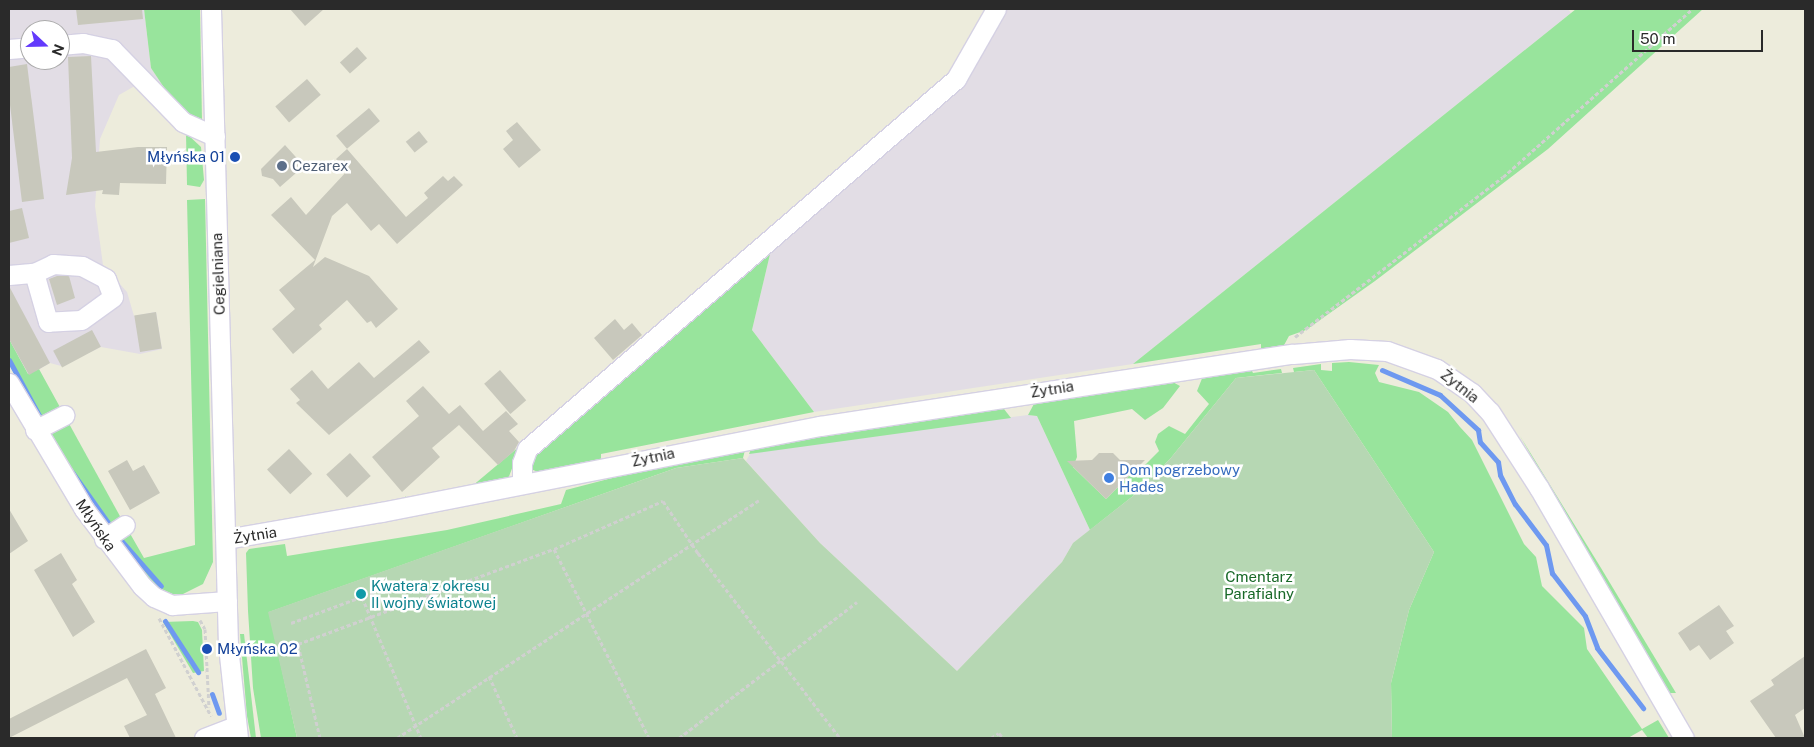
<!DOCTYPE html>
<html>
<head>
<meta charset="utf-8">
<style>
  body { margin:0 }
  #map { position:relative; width:1814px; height:747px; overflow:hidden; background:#edecdc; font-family:"Public Sans",sans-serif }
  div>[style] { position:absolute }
  .industrial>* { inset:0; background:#e2dde5 }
  .green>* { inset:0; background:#98e49c }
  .cemetery>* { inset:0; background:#b6d7b3 }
  .stream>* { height:5px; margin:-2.5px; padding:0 2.5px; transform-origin:2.5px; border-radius:2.5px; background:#6e99f0 }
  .building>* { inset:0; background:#c8c8bc; transform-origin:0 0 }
  .path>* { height:3px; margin-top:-1.5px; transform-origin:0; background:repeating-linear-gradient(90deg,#d0d0d0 0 4px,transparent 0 6.5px) }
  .roads { filter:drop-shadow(1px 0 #d5d1e3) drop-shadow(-1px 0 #d5d1e3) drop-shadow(0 1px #d5d1e3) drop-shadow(0 -1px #d5d1e3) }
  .minor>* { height:19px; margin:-9.5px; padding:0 9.5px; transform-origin:9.5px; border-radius:9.5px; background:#fff }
  .dots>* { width:14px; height:14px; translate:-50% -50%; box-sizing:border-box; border:2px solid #fff; border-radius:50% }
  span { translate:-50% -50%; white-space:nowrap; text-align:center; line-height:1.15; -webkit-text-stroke:5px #fff; paint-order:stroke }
  .transit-label { font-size:15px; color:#164399 }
  .right { translate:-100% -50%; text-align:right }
  .left { translate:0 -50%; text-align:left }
  .service-label { font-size:15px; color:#4e5e75 }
  .street-label { font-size:15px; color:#2a2a2a }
  .shop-label { font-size:15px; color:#366cbe }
  .park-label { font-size:15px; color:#196928 }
  .culture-label { font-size:15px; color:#0d838f }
  .frame { position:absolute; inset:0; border:10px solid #2a2a2a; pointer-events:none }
  .north { position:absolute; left:20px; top:20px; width:50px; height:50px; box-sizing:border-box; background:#fff; border:1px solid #aaa; border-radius:50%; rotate:111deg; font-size:14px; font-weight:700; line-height:20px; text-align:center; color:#2a2a2a }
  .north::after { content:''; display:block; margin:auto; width:18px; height:22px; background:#633afc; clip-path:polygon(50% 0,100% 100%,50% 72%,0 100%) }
  .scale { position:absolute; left:1632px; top:30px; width:131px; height:22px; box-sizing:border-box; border:2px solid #2a2a2a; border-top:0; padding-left:6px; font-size:15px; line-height:18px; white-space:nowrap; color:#2a2a2a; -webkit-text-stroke:4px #fff; paint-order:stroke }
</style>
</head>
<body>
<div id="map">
  <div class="industrial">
    <i style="clip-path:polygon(evenodd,9px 9px,144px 9px,151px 68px,181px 113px,140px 83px,119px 95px,100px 139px,95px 206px,103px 265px,127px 292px,134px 316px,156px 312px,162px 349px,140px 354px,101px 347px,61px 366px,50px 363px,29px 375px,9px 339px,9px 9px,30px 30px,60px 30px,60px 60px,30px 60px,30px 30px)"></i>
    <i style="clip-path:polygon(1008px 9px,1568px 9px,1571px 13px,1133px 364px,814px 412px,752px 330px,771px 250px,967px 77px,989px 32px)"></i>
    <i style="clip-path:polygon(1028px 415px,1037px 416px,1090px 530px,1073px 543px,1062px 562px,957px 671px,820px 543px,746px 461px,751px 452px)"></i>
  </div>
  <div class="green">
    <i style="clip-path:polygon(144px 9px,200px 9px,202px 121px,181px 113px,151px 68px)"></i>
    <i style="clip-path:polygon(1576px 9px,1703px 9px,1548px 149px,1375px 281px,1306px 330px,1289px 336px,1283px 347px,1261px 352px,1261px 344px,1133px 364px)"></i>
    <i style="clip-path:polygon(186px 133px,201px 147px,204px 180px,200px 187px,187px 185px)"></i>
    <i style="clip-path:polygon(205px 199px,213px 562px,203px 584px,183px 594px,172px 594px,156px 587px,144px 576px,115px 540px,128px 530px,144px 558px,195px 545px,187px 200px)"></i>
    <i style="clip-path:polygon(771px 250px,752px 330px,814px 412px,601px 454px,601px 461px,540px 473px,531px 469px,531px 452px)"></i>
    <i style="clip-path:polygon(9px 339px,28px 374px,39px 369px,61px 409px,39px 420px,9px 364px)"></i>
    <i style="clip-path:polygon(1349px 362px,1379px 365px,1375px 373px,1379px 382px,1419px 392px,1448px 412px,1460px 427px,1472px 440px,1524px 544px,1536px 557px,1542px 586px,1584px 628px,1587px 649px,1642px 729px,1658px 720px,1669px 738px,1648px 738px,1642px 730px,1628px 738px,1392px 738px,1391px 683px,1409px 610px,1434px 552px,1314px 370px,1294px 372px,1293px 368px,1321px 364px,1321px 370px,1332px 371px,1332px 363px)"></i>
    <i style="clip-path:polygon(1251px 369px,1253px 373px,1281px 369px,1282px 373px,1236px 378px,1170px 459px,1133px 496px,1090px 530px,1037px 416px,1028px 415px,1035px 402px,1169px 380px,1180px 386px,1163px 408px,1145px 420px,1132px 409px,1074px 421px,1077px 457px,1073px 467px,1106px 499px,1139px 466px,1142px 468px,1159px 451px,1155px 442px,1158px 434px,1169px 426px,1185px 434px,1200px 415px,1209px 404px,1197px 391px,1203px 376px)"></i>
    <i style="clip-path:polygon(997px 408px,1004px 409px,1011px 418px,749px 454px,753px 444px)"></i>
    <i style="clip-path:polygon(67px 420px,121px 518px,108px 526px,45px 432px)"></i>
    <i style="clip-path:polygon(1520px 436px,1601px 568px,1676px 693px,1668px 693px)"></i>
    <i style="clip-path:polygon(521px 445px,508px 479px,402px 502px,406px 496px,406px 499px,471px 487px)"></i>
    <i style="clip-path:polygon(746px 446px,743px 458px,676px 468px,269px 612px,297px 738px,261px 738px,253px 688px,248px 611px,246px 553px,249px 549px,285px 544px,287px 556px,447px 530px,561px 504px,566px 490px,616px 477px,614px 470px)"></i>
    <i style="clip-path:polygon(193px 621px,198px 622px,202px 630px,204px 671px,193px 673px,163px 622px)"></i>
    <i style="clip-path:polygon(240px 634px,244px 634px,256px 738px,251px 738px,247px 716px)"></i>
  </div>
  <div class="cemetery">
    <i style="clip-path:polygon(1314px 370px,1434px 552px,1409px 610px,1391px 683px,1392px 738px,297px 738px,268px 612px,676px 468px,743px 458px,820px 543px,957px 671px,1062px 562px,1073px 543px,1133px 496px,1170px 459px,1236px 378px)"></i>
  </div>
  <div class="stream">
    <i style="left:9px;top:360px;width:67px;rotate:61.5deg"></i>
    <i style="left:1382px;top:370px;width:63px;rotate:23.3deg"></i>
    <i style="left:1440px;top:395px;width:52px;rotate:42.6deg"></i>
    <i style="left:1478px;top:430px;width:12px;rotate:81deg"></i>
    <i style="left:1480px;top:442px;width:27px;rotate:48deg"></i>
    <i style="left:1498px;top:462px;width:13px;rotate:81deg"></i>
    <i style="left:1500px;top:475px;width:33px;rotate:63deg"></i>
    <i style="left:1515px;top:504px;width:51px;rotate:52.9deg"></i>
    <i style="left:1546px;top:545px;width:29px;rotate:78deg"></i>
    <i style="left:1552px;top:573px;width:54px;rotate:52.5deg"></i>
    <i style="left:1585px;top:616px;width:34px;rotate:69deg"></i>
    <i style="left:1597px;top:648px;width:76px;rotate:52.5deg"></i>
    <i style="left:72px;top:472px;width:64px;rotate:54.6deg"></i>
    <i style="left:118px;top:537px;width:65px;rotate:48.7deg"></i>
    <i style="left:165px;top:621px;width:61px;rotate:57.1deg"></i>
    <i style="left:212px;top:694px;width:20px;rotate:70deg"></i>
  </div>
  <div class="building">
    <i style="clip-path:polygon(76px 9px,142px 9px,143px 19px,78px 25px)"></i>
    <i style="clip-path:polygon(290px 9px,324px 9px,305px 26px)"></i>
    <i style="left:357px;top:47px;width:15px;height:23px;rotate:48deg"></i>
    <i style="clip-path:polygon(91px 56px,96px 152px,138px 147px,167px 147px,166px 184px,120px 183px,119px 195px,102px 194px,103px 190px,66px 195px,72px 158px,68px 57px)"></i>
    <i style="clip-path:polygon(27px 64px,44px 199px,22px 202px,9px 97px,9px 67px)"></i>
    <i style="left:307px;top:79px;width:21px;height:42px;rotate:49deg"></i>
    <i style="left:369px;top:108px;width:17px;height:43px;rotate:50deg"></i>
    <i style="clip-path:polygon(517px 122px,541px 150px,519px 168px,503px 149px,513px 140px,506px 131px)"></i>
    <i style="left:419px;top:131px;width:14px;height:17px;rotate:51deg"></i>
    <i style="clip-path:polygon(285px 145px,304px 166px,280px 187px,273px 179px,262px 176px,261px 169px)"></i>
    <i style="clip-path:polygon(347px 149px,406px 217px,428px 198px,424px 193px,443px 176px,448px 181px,454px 176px,463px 185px,397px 244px,379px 224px,371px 231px,347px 203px,332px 216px,313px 267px,325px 257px,369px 276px,398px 309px,376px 328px,371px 321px,367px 323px,347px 300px,319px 325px,322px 329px,293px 354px,272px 329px,295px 309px,279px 290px,315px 260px,271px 215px,291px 197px,306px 215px,347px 171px,336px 159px)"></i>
    <i style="clip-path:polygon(22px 208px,29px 238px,9px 243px,9px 211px)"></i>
    <i style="clip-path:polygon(57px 276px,69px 276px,75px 298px,57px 305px,49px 279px)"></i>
    <i style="clip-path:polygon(9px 286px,50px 363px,29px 375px,9px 339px)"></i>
    <i style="left:156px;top:312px;width:37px;height:22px;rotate:81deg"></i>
    <i style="clip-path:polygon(615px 319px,624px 330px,632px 323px,642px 335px,613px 360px,594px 338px)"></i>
    <i style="left:92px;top:330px;width:19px;height:44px;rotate:62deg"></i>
    <i style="clip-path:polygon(419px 340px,430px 352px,329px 435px,296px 403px,300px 400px,290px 389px,312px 370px,328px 389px,359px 362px,374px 378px)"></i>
    <i style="left:500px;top:370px;width:40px;height:21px;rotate:49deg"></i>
    <i style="clip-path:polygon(423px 386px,449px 414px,460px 405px,483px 431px,506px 411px,518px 424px,509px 431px,519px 442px,514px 451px,498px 465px,459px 425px,432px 448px,440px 457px,402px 492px,372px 457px,419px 416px,406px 401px)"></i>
    <i style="left:289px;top:449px;width:34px;height:30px;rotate:47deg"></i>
    <i style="left:350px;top:453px;width:31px;height:32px;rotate:48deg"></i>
    <i style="clip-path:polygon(1099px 453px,1113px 453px,1120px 460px,1145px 460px,1106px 499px,1067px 461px,1092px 460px)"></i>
    <i style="clip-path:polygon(127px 460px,133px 471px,144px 465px,160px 493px,130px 510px,108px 471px)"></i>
    <i style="clip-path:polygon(9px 509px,28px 541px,9px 554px)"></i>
    <i style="clip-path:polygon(61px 553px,77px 580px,72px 584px,95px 622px,73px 637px,34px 570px)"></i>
    <i style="clip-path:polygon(1719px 605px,1734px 626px,1726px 631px,1734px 643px,1710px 660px,1699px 645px,1690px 651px,1678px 633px)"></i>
    <i style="clip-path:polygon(146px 649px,166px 688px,155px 694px,176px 738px,130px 738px,124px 726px,147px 715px,127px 678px,9px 738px,9px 719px)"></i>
    <i style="clip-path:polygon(1805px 656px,1805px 708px,1795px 715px,1805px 738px,1776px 738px,1750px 701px,1774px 685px,1771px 680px)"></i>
  </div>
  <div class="path">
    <i style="left:1295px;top:337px;width:262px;rotate:-37.6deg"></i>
    <i style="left:1503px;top:177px;width:253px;rotate:-41.6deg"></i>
    <i style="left:554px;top:549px;width:212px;rotate:63.3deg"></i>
    <i style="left:362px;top:597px;width:153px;rotate:67.3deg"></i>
    <i style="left:159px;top:618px;width:111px;rotate:62deg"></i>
    <i style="left:200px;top:620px;width:10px;rotate:61deg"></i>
    <i style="left:205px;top:629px;width:78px;rotate:87.1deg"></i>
    <i style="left:291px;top:623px;width:112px;rotate:-20.4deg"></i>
    <i style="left:489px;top:676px;width:68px;rotate:65.7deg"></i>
    <i style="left:320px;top:738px;width:97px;rotate:-103.2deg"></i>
    <i style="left:298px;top:644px;width:273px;rotate:-20.4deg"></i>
    <i style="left:554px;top:549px;width:119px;rotate:-23.8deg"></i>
    <i style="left:663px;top:501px;width:63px;rotate:56.1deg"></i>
    <i style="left:698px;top:553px;width:233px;rotate:52.5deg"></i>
    <i style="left:397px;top:738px;width:433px;rotate:-33.3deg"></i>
    <i style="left:679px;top:738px;width:224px;rotate:-37.4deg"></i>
    <i style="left:991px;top:738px;width:9px;rotate:-32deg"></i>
    <i style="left:999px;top:733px;width:6px;rotate:51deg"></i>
  </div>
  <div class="roads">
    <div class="minor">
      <i style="left:211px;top:9px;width:637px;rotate:88.47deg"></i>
      <i style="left:228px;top:646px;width:93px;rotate:83.8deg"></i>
      <i style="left:60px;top:45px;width:23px;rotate:-5deg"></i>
      <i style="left:83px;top:43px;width:30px;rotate:12deg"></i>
      <i style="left:112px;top:49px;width:102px;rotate:45.8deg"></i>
      <i style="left:183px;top:122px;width:35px;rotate:24deg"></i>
      <i style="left:9px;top:49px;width:21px;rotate:-5deg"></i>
      <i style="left:9px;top:275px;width:25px;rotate:-5deg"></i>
      <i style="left:34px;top:273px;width:21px;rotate:-25deg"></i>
      <i style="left:53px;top:264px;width:29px;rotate:4deg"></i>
      <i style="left:82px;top:266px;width:27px;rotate:28deg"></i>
      <i style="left:106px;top:279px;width:19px;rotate:69deg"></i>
      <i style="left:113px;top:297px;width:39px;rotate:144deg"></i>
      <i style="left:81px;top:320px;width:33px;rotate:177deg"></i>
      <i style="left:48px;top:322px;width:51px;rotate:-105.9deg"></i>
      <i style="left:9px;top:383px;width:147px;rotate:59.2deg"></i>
      <i style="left:84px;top:509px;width:96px;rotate:53deg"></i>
      <i style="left:142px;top:586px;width:16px;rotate:43deg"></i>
      <i style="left:154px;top:597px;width:20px;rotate:24deg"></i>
      <i style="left:172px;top:605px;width:55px;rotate:-4.2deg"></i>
      <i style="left:35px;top:430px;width:33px;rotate:-27deg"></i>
      <i style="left:522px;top:484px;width:21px;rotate:-90deg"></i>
      <i style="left:522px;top:463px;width:15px;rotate:-70deg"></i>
      <i style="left:527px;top:449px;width:567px;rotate:-40.78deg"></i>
      <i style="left:956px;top:79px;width:81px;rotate:-60.3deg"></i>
      <i style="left:104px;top:539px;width:25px;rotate:-34deg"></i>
      <i style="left:226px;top:539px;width:157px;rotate:-9.9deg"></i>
      <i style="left:381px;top:512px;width:447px;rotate:-11.1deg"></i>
      <i style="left:820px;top:426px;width:478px;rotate:-8.7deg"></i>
      <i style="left:1293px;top:354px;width:57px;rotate:-5deg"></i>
      <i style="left:1350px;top:349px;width:37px;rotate:3deg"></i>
      <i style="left:1387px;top:351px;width:53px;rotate:19.8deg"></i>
      <i style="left:1437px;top:369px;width:42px;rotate:34.4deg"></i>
      <i style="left:1472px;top:393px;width:26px;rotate:47deg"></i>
      <i style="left:1490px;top:412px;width:90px;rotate:57.2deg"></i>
      <i style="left:1539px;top:488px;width:289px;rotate:59.9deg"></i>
      <i style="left:204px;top:738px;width:34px;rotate:-21deg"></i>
    </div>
  </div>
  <div class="dots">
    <i style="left:235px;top:157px;background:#1a4fb4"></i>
    <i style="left:282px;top:166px;background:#5c6f8a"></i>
    <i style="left:1109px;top:478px;background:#3f7fe0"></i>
    <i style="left:361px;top:594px;background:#0f9aa8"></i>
    <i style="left:207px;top:649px;background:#1a4fb4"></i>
  </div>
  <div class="transit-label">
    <span class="right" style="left:225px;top:157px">Młyńska 01</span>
    <span class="left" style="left:217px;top:649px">Młyńska 02</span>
  </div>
  <div class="service-label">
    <span class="left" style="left:292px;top:166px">Cezarex</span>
  </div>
  <div class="street-label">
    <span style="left:218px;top:274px;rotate:-92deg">Cegielniana</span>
    <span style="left:1460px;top:386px;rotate:38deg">Żytnia</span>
    <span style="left:1052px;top:389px;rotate:-9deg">Żytnia</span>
    <span style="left:653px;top:457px;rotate:-12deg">Żytnia</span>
    <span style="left:96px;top:525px;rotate:56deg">Młyńska</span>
    <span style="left:255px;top:535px;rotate:-9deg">Żytnia</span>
  </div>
  <div class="shop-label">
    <span class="left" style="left:1119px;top:478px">Dom pogrzebowy<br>Hades</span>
  </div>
  <div class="park-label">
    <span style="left:1259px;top:585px">Cmentarz<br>Parafialny</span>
  </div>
  <div class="culture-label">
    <span class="left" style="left:371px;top:594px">Kwatera z okresu<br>II wojny światowej</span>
  </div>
  <div class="frame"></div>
  <div class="north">N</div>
  <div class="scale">50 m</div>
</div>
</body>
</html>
